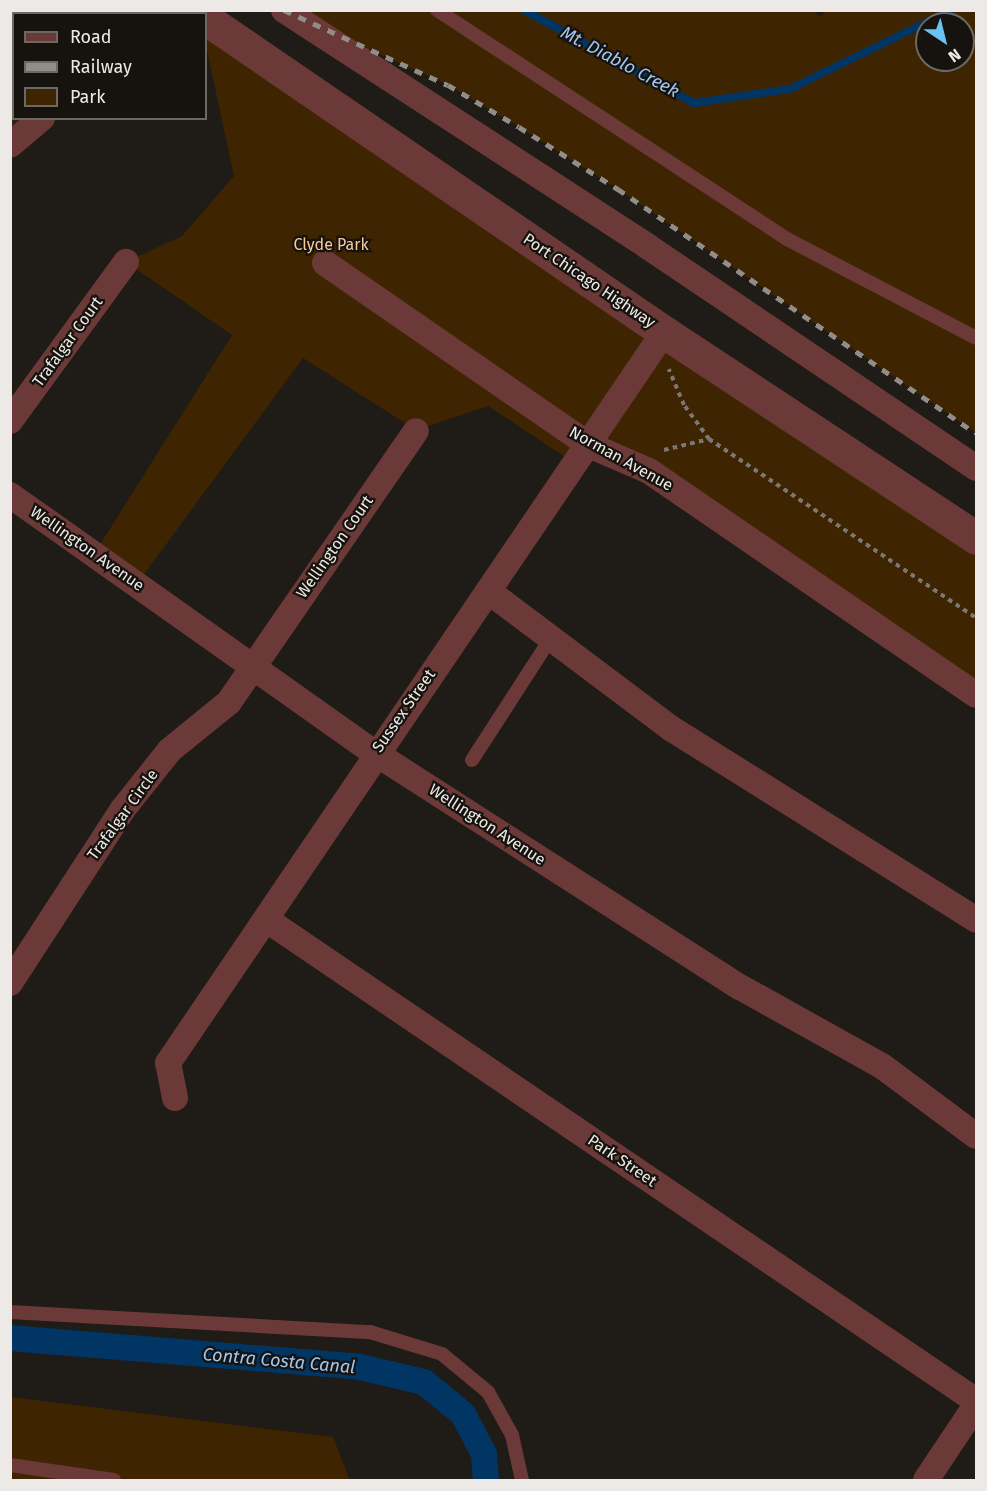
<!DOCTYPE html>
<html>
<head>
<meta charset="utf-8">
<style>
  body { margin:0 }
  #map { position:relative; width:987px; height:1491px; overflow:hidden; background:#1f1b16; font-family:"Fira Sans",sans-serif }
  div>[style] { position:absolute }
  .built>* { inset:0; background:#2c241b }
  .green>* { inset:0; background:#3f2401 }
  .stream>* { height:8px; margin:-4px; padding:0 4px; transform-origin:4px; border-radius:4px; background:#003564 }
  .canal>* { height:26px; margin:-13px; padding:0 13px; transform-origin:13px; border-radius:13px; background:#003564 }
  .path>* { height:4px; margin-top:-2px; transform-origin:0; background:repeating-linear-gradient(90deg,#7b7773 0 4.5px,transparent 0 9px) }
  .service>* { height:14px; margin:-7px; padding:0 7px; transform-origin:7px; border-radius:7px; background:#6b3937 }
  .minor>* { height:26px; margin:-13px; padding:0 13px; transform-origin:13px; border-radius:13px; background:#6b3937 }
  .tertiary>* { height:33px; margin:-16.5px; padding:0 16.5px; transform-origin:16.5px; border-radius:16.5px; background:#6b3937 }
  .rail>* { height:4.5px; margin-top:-2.25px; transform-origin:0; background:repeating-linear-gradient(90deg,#918e8a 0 8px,transparent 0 16px) }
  span { translate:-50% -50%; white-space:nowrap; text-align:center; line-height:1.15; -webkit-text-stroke:4.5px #16120e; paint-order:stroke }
  .park-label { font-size:16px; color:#f5cb9d }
  .street-label { font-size:16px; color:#ece9e6 }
  .water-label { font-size:18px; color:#9fc7f4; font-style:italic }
  .frame { position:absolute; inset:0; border:12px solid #ece9e6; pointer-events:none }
  .legend { position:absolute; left:12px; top:12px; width:195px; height:108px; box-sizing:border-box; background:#16120e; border:2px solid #6c6864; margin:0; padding:8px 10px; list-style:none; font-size:18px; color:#ece9e6 }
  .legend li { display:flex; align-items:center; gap:12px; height:30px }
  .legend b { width:30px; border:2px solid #6c6864 }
  .north { position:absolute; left:915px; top:12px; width:60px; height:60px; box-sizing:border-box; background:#16120e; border:2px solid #6c6864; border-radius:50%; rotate:145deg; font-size:16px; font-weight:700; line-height:24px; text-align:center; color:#ece9e6 }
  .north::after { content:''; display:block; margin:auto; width:21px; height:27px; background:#6ac3f1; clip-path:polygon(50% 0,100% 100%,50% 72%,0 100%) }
</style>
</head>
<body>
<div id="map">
  <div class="built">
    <i style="clip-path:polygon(194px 10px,198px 13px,14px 14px,14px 118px,42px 119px,11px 145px,11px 11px)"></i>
  </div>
  <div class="green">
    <i style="clip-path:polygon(evenodd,811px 10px,821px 16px,826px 10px,976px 11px,976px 433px,618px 189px,519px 127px,448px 85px,284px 11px,811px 10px,927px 24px,963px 24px,963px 60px,927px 60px,927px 24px)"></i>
    <i style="clip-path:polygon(206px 19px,976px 538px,976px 695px,589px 445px,577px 465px,488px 406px,416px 430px,303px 358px,137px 584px,94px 554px,232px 335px,126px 262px,182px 236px,234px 176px,206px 46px)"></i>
    <i style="clip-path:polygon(11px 1397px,333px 1437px,350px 1480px,11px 1480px)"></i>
  </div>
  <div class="stream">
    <i style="left:524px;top:10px;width:194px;rotate:28.7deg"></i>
    <i style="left:694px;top:103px;width:97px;rotate:-8.3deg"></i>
    <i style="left:790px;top:89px;width:179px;rotate:-26.1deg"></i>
  </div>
  <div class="canal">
    <i style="left:10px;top:1338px;width:351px;rotate:4.7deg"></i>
    <i style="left:360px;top:1367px;width:66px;rotate:13.2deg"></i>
    <i style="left:424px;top:1382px;width:50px;rotate:39.4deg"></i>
    <i style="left:463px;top:1414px;width:45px;rotate:62.3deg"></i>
    <i style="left:484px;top:1454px;width:26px;rotate:86deg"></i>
  </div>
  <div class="path">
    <i style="left:709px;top:439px;width:321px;rotate:33.8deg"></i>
    <i style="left:664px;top:450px;width:46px;rotate:-13.7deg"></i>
    <i style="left:709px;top:439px;width:42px;rotate:-126.3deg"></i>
    <i style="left:684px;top:405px;width:39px;rotate:-113deg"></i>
  </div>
  <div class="service">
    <i style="left:437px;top:10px;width:418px;rotate:33.2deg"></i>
    <i style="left:787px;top:239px;width:213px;rotate:27.6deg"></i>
    <i style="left:10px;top:95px;width:4px;rotate:14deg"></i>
    <i style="left:472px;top:760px;width:145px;rotate:-57.1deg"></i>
    <i style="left:10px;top:1312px;width:361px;rotate:3.2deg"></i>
    <i style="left:370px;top:1332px;width:75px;rotate:17deg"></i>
    <i style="left:442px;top:1354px;width:60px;rotate:39.6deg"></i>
    <i style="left:488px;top:1392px;width:49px;rotate:60.8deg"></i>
    <i style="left:512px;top:1435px;width:46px;rotate:77.5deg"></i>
    <i style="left:10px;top:1465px;width:105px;rotate:8.2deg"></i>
  </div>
  <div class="minor">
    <i style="left:284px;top:10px;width:433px;rotate:33deg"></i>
    <i style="left:647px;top:246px;width:397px;rotate:34deg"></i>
    <i style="left:10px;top:145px;width:42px;rotate:-40.2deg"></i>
    <i style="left:325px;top:263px;width:321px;rotate:34.6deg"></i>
    <i style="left:589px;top:445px;width:65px;rotate:23.4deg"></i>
    <i style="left:649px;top:471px;width:396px;rotate:34.4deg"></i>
    <i style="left:10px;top:421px;width:197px;rotate:-53.9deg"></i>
    <i style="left:10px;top:495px;width:447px;rotate:35.3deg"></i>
    <i style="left:375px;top:753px;width:434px;rotate:32.7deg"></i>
    <i style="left:740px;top:987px;width:162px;rotate:29.1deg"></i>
    <i style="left:882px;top:1066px;width:117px;rotate:36.7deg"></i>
    <i style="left:488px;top:591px;width:230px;rotate:36.9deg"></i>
    <i style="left:672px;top:729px;width:359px;rotate:32.1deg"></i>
    <i style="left:267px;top:920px;width:857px;rotate:34.15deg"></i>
    <i style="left:10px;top:983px;width:207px;rotate:-57deg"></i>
    <i style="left:123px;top:809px;width:75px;rotate:-51.5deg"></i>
    <i style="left:170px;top:750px;width:76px;rotate:-39.1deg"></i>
    <i style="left:229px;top:702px;width:329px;rotate:-55.4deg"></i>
    <i style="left:175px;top:1098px;width:36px;rotate:-101deg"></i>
    <i style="left:168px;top:1063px;width:883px;rotate:-55.84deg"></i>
    <i style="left:926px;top:1480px;width:90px;rotate:-56.3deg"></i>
  </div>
  <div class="tertiary">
    <i style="left:206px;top:19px;width:555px;rotate:34.35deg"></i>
    <i style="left:664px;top:332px;width:374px;rotate:33.4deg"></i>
  </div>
  <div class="rail">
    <i style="left:284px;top:10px;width:180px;rotate:24.6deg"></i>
    <i style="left:448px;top:85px;width:82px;rotate:30.6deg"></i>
    <i style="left:519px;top:127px;width:117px;rotate:32.1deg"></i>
    <i style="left:618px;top:189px;width:433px;rotate:34.3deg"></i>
  </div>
  <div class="park-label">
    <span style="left:331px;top:245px">Clyde Park</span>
  </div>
  <div class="street-label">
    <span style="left:589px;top:281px;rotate:34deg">Port Chicago Highway</span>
    <span style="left:68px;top:342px;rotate:-54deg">Trafalgar Court</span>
    <span style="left:621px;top:459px;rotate:29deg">Norman Avenue</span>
    <span style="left:335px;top:547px;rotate:-55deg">Wellington Court</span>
    <span style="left:87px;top:549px;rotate:35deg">Wellington Avenue</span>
    <span style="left:404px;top:711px;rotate:-55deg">Sussex Street</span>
    <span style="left:123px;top:815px;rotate:-54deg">Trafalgar Circle</span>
    <span style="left:487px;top:825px;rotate:33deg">Wellington Avenue</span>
    <span style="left:622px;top:1161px;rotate:34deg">Park Street</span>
  </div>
  <div class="water-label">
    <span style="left:620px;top:62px;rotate:28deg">Mt. Diablo Creek</span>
    <span style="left:279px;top:1361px;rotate:5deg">Contra Costa Canal</span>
  </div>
  <div class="frame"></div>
  <ul class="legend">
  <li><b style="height:8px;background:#6b3937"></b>Road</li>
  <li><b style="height:8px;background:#918e8a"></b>Railway</li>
  <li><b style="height:16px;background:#3f2401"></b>Park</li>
  </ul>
  <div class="north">N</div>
</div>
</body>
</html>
